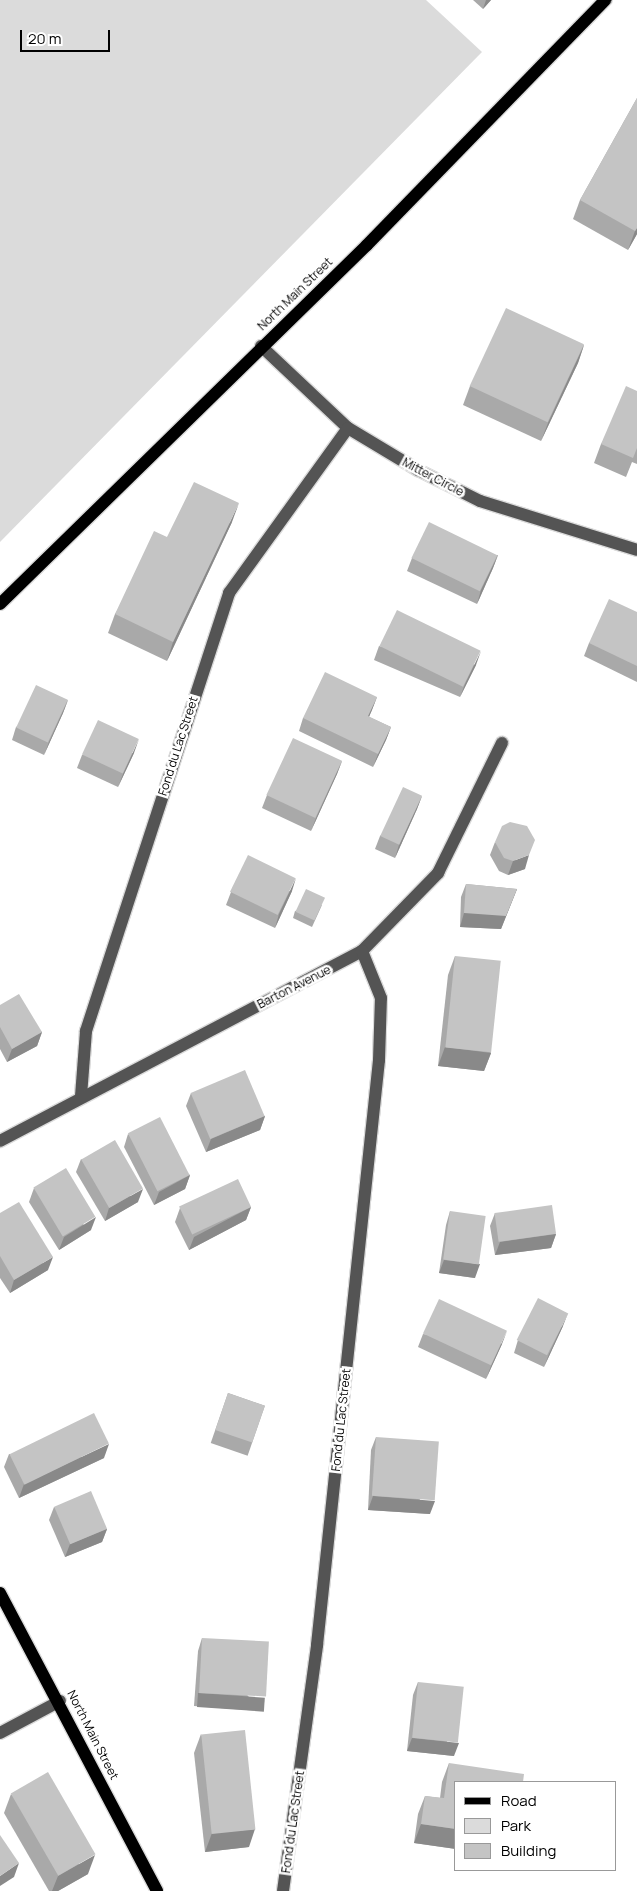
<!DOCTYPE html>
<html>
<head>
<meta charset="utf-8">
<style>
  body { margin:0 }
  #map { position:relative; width:637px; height:1891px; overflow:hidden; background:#fff; font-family:Manrope,sans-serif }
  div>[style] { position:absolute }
  .green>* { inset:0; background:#dbdbdb }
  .roads { filter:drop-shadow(1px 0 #dbdbdb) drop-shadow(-1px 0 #dbdbdb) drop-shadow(0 1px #dbdbdb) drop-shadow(0 -1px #dbdbdb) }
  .minor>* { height:12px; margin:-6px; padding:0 6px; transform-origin:6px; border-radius:6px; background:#545454 }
  .major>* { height:12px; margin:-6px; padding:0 6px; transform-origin:6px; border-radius:6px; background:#000 }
  .wall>* { inset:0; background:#a9a9a9; transform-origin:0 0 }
  .shaded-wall>* { inset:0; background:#898989; transform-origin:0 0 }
  .building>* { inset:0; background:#c4c4c4; transform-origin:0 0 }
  span { translate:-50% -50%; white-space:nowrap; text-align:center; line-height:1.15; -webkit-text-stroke:5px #fff; paint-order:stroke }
  .street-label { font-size:12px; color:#000 }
  .legend { position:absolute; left:454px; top:1781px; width:162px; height:90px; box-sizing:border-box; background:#fff; border:1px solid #999; margin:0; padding:6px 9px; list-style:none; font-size:15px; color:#000 }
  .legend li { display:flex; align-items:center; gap:10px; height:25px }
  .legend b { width:25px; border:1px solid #999 }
  .scale { position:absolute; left:20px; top:30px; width:90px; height:22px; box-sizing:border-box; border:2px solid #000; border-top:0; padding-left:6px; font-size:15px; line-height:18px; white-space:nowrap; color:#000; -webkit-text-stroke:4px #fff; paint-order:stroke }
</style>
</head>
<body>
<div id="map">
  <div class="green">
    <i style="clip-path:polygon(0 0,426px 0,482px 52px,0 542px)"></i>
  </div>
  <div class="roads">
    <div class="minor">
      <i style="left:261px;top:346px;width:120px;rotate:43.3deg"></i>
      <i style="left:348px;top:428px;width:82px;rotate:31deg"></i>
      <i style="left:418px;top:470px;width:69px;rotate:26.6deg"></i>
      <i style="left:480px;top:501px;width:164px;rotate:17.3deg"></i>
      <i style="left:81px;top:1096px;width:65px;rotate:-85.6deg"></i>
      <i style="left:86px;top:1031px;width:461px;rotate:-71.9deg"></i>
      <i style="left:229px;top:593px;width:203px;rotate:-54.2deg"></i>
      <i style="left:0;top:1141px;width:409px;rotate:-27.7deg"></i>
      <i style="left:362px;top:951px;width:109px;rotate:-45.7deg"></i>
      <i style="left:438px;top:873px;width:145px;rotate:-63.8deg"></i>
      <i style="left:0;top:1733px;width:68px;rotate:-28.1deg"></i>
      <i style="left:283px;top:1891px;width:248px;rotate:-82.1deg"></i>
      <i style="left:317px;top:1645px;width:588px;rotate:-83.95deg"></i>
      <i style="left:379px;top:1060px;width:62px;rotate:-88.2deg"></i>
      <i style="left:381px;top:998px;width:51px;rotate:-112deg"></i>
    </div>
    <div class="major">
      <i style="left:0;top:604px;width:513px;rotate:-44.37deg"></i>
      <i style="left:367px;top:245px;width:342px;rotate:-45.8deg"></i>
      <i style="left:0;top:1593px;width:337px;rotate:62.2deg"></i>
    </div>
  </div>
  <div class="wall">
    <i style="clip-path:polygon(473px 0,491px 0,483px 9px)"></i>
    <i style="clip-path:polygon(637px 98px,637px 234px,628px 250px,573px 219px,580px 200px)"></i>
    <i style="clip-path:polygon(584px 345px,578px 363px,541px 441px,463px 405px,470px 386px)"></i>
    <i style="clip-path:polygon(637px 391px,637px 464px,632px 462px,626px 477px,594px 463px,601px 444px)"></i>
    <i style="clip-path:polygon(232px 522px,167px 661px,108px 633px,115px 614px,167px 537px)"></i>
    <i style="clip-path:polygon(498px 555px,493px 568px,477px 604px,407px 571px,412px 558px)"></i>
    <i style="clip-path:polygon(637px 612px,637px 682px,584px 656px,589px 643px)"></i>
    <i style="clip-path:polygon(379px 646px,476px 665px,460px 697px,374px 660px)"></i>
    <i style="clip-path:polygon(377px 697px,369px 717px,391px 727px,386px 740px,373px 767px,299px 731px,303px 718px)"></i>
    <i style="clip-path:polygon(68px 700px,63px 713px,44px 755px,12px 740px,16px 727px)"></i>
    <i style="clip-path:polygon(134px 753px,118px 787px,77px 768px,82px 755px)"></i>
    <i style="clip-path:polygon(342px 761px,337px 774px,311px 831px,262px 808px,267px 795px)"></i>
    <i style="clip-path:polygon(422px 796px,417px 809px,395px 858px,375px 849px,380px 836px)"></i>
    <i style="clip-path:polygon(495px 842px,525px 869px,508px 875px,499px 871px,490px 855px)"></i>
    <i style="clip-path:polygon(466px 884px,517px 889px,501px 929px,460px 927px,461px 897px)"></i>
    <i style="clip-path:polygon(292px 891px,275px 928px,226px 905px,231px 892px)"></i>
    <i style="clip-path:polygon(322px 905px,312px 927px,293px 918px,295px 911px)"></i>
    <i style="clip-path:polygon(455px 956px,491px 1053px,484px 1071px,438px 1066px,448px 975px)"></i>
    <i style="clip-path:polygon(0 1005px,42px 1032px,37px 1046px,7px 1062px,0 1049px)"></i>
    <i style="clip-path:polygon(191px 1093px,265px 1116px,260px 1130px,206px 1152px,186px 1106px)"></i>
    <i style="clip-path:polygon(128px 1134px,190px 1175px,185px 1189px,154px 1205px,124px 1147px)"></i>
    <i style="clip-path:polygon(81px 1159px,138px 1202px,105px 1221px,76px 1172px)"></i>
    <i style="clip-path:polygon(34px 1188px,91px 1230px,59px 1250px,29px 1202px)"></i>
    <i style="clip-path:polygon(251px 1207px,246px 1220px,189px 1250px,175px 1222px,180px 1208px)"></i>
    <i style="clip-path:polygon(450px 1211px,475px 1278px,439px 1273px,446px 1225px)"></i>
    <i style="clip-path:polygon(0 1213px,48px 1270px,10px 1293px,0 1278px)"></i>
    <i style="clip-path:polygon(495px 1213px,556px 1234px,551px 1248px,495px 1255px,490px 1226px)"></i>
    <i style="clip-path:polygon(563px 1326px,544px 1367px,514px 1353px,518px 1340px)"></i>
    <i style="clip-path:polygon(423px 1334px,502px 1344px,486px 1379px,418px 1347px)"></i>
    <i style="left:228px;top:1393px;width:39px;height:53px;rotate:19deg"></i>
    <i style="clip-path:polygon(376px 1437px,430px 1514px,368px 1510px,371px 1450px)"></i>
    <i style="clip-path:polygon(9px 1454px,104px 1458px,19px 1498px,4px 1467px)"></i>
    <i style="clip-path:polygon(54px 1507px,107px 1529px,102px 1542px,65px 1557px,49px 1520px)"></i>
    <i style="clip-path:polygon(202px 1638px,260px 1711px,194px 1706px,198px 1651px)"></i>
    <i style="clip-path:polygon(418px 1682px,454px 1756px,407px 1751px,413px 1695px)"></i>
    <i style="clip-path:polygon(201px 1734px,249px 1847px,205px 1852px,194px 1753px)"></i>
    <i style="clip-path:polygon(449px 1763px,456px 1782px,456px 1849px,414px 1843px,418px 1814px,425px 1796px,440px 1798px,442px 1782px)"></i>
    <i style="clip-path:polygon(11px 1794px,88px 1874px,58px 1891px,49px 1891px,4px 1813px)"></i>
  </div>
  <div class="shaded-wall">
    <i style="clip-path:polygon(486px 0,491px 0,483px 9px)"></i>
    <i style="clip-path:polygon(637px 228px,637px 234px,628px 250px,635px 231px)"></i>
    <i style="clip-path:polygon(584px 345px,578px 363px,541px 441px,548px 423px)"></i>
    <i style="clip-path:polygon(239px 503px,232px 522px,167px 661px,173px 642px)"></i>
    <i style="clip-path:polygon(498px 555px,493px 568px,477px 604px,481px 590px)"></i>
    <i style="clip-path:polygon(481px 651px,476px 665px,460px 697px,465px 684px)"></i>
    <i style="clip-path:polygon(377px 697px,372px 710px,363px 730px,368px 716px)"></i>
    <i style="clip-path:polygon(68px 700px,63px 713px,44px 755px,49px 742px)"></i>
    <i style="clip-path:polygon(391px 727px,386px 740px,373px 767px,378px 754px)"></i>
    <i style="clip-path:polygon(139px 739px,134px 753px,118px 787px,123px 774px)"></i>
    <i style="clip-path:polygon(342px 761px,337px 774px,311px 831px,316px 818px)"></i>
    <i style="clip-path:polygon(422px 796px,417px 809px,395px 858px,399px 845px)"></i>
    <i style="clip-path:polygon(529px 855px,525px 869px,508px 875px,513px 861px)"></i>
    <i style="clip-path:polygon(296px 878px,292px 891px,275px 928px,279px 914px)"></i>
    <i style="clip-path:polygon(517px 889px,501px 929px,460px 927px,464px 913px)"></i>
    <i style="clip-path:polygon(42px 1032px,37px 1046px,7px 1062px,12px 1049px)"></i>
    <i style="clip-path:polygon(445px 1047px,491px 1053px,484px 1071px,438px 1066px)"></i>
    <i style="clip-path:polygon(265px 1116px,260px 1130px,206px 1152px,211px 1139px)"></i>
    <i style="clip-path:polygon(190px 1175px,185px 1189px,154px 1205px,159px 1192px)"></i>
    <i style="clip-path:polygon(143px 1189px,138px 1202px,105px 1221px,109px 1208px)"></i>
    <i style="clip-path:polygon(251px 1207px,246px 1220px,189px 1250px,194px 1237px)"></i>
    <i style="clip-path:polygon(96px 1217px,91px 1230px,59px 1250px,64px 1237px)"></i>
    <i style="clip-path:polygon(556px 1234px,551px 1248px,495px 1255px,500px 1242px)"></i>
    <i style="clip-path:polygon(53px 1257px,48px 1270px,10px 1293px,14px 1280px)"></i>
    <i style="clip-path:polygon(444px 1260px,480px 1264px,475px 1278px,439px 1273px)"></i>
    <i style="clip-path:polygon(568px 1313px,563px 1326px,544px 1367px,549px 1354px)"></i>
    <i style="clip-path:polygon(507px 1331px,502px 1344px,486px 1379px,491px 1366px)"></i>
    <i style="clip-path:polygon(109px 1444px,104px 1458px,19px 1498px,24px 1484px)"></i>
    <i style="clip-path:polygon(373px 1496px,435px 1501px,430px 1514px,368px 1510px)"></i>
    <i style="clip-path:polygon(107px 1529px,102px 1542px,65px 1557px,70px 1544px)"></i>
    <i style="left:198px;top:1693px;width:67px;height:14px;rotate:4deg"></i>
    <i style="clip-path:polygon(412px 1738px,459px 1743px,454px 1756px,407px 1751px)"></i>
    <i style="clip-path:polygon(421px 1824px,456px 1829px,456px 1849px,414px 1843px)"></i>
    <i style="clip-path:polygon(255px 1829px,249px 1847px,205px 1852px,212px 1833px)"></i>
    <i style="clip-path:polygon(95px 1855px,88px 1874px,58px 1891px,52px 1891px,58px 1876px)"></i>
    <i style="clip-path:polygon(19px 1863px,14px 1877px,0 1886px,0 1876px)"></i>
  </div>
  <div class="building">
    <i style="clip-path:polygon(637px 98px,637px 228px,635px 231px,580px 200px)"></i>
    <i style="left:506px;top:308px;width:86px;height:86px;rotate:25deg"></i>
    <i style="clip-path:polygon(626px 386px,637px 391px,637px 448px,633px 458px,601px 444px)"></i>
    <i style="clip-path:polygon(194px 482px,239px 503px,173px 642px,115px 614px,154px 531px,167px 537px)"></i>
    <i style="left:429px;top:522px;width:76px;height:40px;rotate:26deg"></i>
    <i style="clip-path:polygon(609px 599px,637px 612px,637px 666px,589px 643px)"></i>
    <i style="left:397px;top:610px;width:93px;height:40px;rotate:26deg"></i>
    <i style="clip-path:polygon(325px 672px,377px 697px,368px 716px,391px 727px,378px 754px,303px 718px)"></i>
    <i style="left:36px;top:685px;width:35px;height:47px;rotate:25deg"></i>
    <i style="left:98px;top:720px;width:45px;height:38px;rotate:25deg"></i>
    <i style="left:293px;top:738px;width:54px;height:63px;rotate:25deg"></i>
    <i style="left:403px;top:787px;width:21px;height:54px;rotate:25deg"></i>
    <i style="clip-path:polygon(510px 822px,527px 826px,535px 840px,529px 855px,513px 861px,504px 858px,495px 842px,502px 826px)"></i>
    <i style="left:248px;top:855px;width:53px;height:41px;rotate:26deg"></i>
    <i style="clip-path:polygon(466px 884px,517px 889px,506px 916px,464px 913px)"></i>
    <i style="left:306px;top:889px;width:21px;height:25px;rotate:25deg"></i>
    <i style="left:455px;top:956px;width:46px;height:92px;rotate:6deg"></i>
    <i style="clip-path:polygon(19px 994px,42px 1032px,12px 1049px,0 1027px,0 1005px)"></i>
    <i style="left:245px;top:1070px;width:50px;height:59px;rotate:67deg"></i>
    <i style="left:160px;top:1117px;width:65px;height:36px;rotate:63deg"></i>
    <i style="left:115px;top:1140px;width:56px;height:39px;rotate:60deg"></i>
    <i style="left:66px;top:1168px;width:57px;height:38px;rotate:59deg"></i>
    <i style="left:238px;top:1179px;width:31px;height:65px;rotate:65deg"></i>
    <i style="clip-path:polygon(19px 1202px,53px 1257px,14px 1280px,0 1256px,0 1213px)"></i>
    <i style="left:552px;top:1205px;width:29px;height:58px;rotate:82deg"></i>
    <i style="left:450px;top:1211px;width:36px;height:49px;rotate:8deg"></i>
    <i style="left:538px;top:1298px;width:34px;height:47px;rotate:27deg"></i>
    <i style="left:439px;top:1299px;width:75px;height:38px;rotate:25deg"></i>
    <i style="left:228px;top:1393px;width:39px;height:39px;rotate:19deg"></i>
    <i style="left:94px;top:1413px;width:34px;height:94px;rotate:64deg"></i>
    <i style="left:376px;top:1437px;width:63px;height:59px;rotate:4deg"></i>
    <i style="left:91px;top:1491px;width:41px;height:40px;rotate:67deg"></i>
    <i style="left:202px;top:1638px;width:67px;height:55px;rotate:3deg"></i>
    <i style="left:418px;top:1682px;width:46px;height:56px;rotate:6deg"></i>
    <i style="left:245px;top:1730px;width:100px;height:44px;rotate:84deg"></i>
    <i style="clip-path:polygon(449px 1763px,524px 1774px,523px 1782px,456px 1782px,456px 1829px,421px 1824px,425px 1796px,444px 1798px)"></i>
    <i style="left:48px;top:1772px;width:95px;height:43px;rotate:60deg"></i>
    <i style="clip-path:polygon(0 1835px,19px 1863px,0 1876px)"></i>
  </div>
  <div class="street-label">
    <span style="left:295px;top:294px;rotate:-44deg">North Main Street</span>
    <span style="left:433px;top:477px;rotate:28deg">Mitter Circle</span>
    <span style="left:178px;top:746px;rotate:-72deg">Fond du Lac Street</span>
    <span style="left:294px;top:987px;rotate:-27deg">Barton Avenue</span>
    <span style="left:341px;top:1420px;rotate:-84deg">Fond du Lac Street</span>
    <span style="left:93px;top:1735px;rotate:63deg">North Main Street</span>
    <span style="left:293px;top:1822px;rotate:-82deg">Fond du Lac Street</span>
  </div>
  <ul class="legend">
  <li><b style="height:6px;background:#000"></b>Road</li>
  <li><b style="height:14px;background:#dbdbdb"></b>Park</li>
  <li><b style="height:14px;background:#c4c4c4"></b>Building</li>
  </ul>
  <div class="scale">20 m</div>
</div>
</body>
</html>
